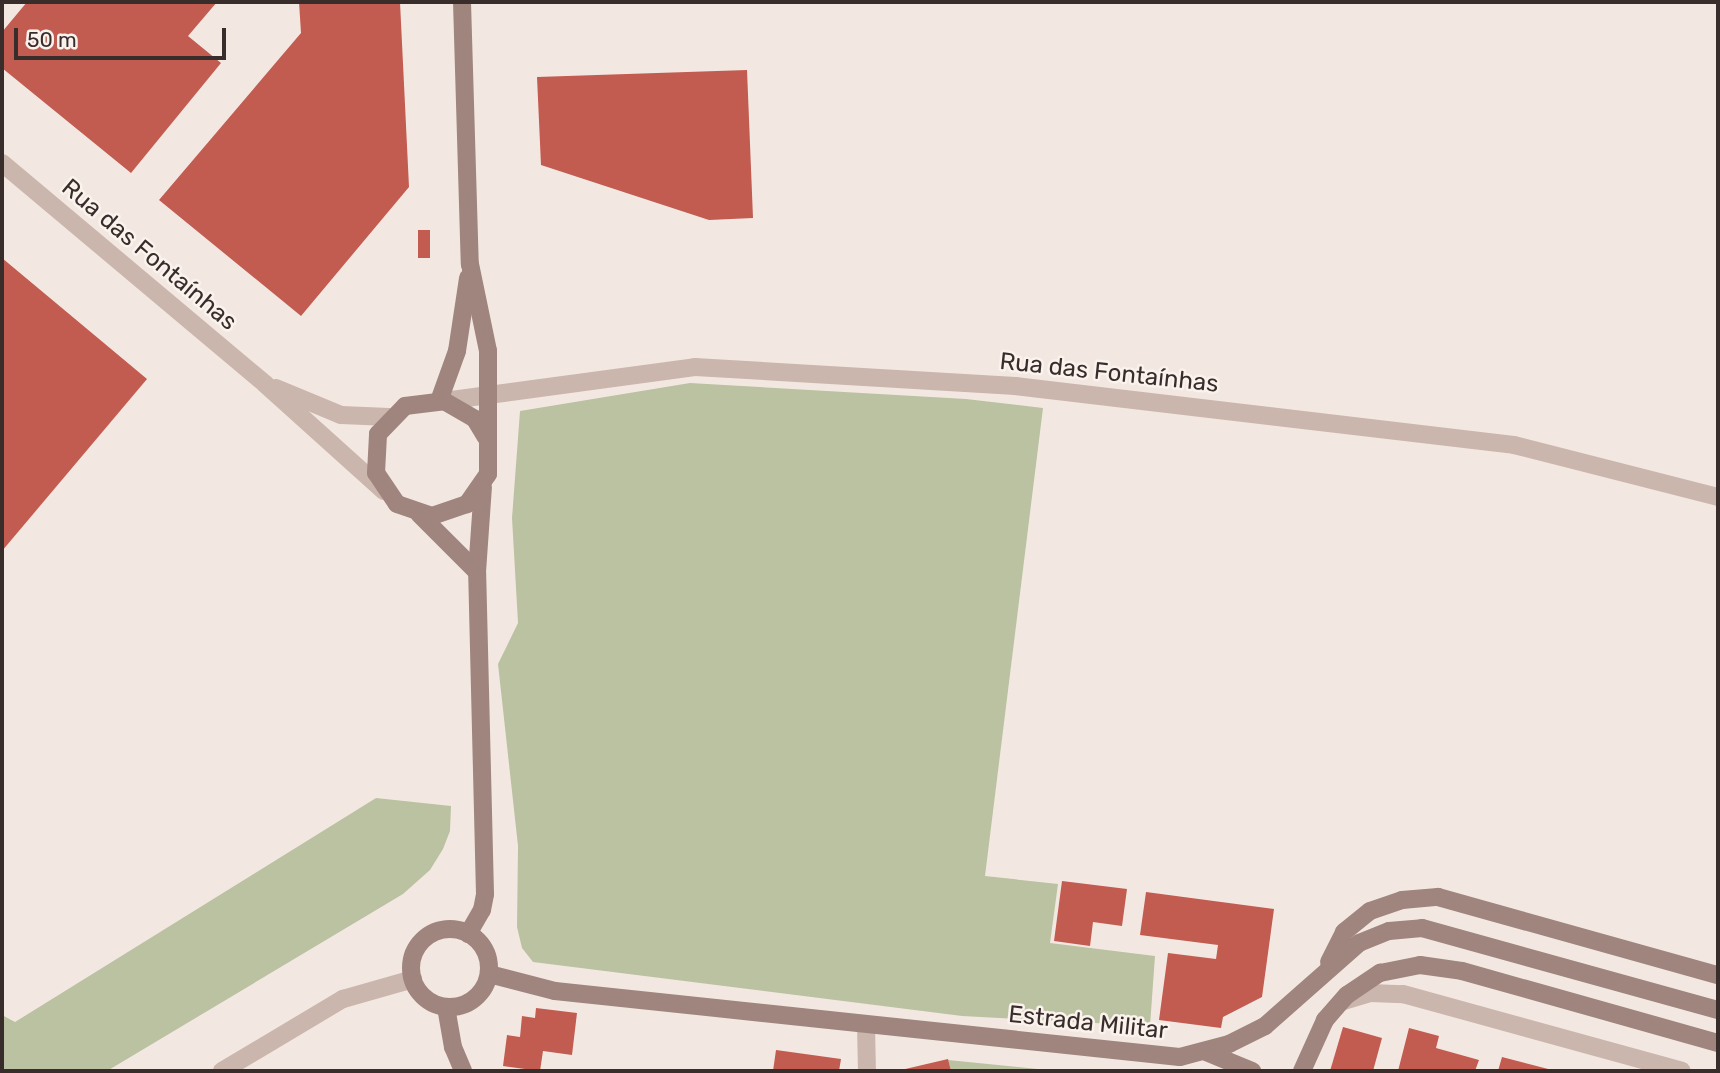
<!DOCTYPE html>
<html>
<head>
<meta charset="utf-8">
<style>
  body { margin:0 }
  #map { position:relative; width:1720px; height:1073px; overflow:hidden; background:#f3e8e1; font-family:Rubik,sans-serif }
  div>[style] { position:absolute }
  .green>* { inset:0; background:#bbc2a1 }
  .building>* { inset:0; background:#c25b50; transform-origin:0 0 }
  .street>* { height:18px; margin:-9px; padding:0 9px; transform-origin:9px; border-radius:9px; background:#cbb6ad }
  .secondary>* { height:18px; margin:-9px; padding:0 9px; transform-origin:9px; border-radius:9px; background:#9f857e }
  .secondary>.ring { margin:-9px; padding:0; box-sizing:content-box; background:none; border:18px solid #9f857e; border-radius:50% }
  span { translate:-50% -50%; white-space:nowrap; text-align:center; line-height:1.15; -webkit-text-stroke:5px #faf2ed; paint-order:stroke }
  .street-label { font-size:24px; color:#392d2b }
  .frame { position:absolute; inset:0; border:4px solid #392d2b; pointer-events:none }
  .scale { position:absolute; left:14px; top:28px; width:212px; height:32px; box-sizing:border-box; border:4px solid #392d2b; border-top:0; padding-left:9px; font-size:21px; line-height:24px; white-space:nowrap; color:#392d2b; -webkit-text-stroke:5px #faf2ed; paint-order:stroke }
</style>
</head>
<body>
<div id="map">
  <div class="green">
    <i style="clip-path:polygon(690px 383px,966px 399px,1043px 408px,985px 876px,1058px 884px,1050px 943px,1155px 956px,1150px 1026px,962px 1016px,533px 962px,522px 948px,517px 927px,518px 846px,498px 664px,518px 623px,512px 518px,520px 411px)"></i>
    <i style="clip-path:polygon(376px 798px,451px 806px,450px 831px,443px 849px,430px 870px,403px 894px,107px 1071px,2px 1071px,2px 1015px,15px 1022px)"></i>
    <i style="clip-path:polygon(948px 1060px,1057px 1071px,951px 1071px)"></i>
  </div>
  <div class="building">
    <i style="clip-path:polygon(27px 2px,217px 2px,188px 36px,221px 63px,131px 173px,2px 68px,2px 32px)"></i>
    <i style="clip-path:polygon(299px 2px,400px 2px,409px 187px,301px 316px,159px 200px,301px 33px)"></i>
    <i style="clip-path:polygon(747px 70px,753px 218px,709px 220px,541px 165px,537px 77px)"></i>
    <i style="left:418px;top:230px;width:12px;height:28px"></i>
    <i style="clip-path:polygon(2px 258px,147px 379px,2px 551px)"></i>
    <i style="clip-path:polygon(1062px 881px,1127px 889px,1122px 926px,1093px 922px,1090px 946px,1054px 941px)"></i>
    <i style="clip-path:polygon(1146px 892px,1274px 909px,1262px 997px,1223px 1017px,1221px 1028px,1159px 1020px,1168px 953px,1216px 959px,1218px 945px,1140px 935px)"></i>
    <i style="clip-path:polygon(536px 1008px,577px 1013px,572px 1055px,543px 1051px,540px 1071px,503px 1066px,507px 1035px,520px 1037px,522px 1016px,535px 1018px)"></i>
    <i style="clip-path:polygon(1343px 1027px,1382px 1038px,1373px 1071px,1330px 1071px)"></i>
    <i style="clip-path:polygon(1409px 1028px,1439px 1036px,1436px 1048px,1479px 1060px,1475px 1071px,1398px 1071px)"></i>
    <i style="clip-path:polygon(776px 1050px,841px 1059px,839px 1071px,773px 1071px)"></i>
    <i style="clip-path:polygon(1502px 1057px,1552px 1070px,1552px 1071px,1498px 1071px)"></i>
    <i style="clip-path:polygon(948px 1059px,951px 1071px,901px 1071px,901px 1070px)"></i>
  </div>
  <div class="street">
    <i style="left:2px;top:163px;width:344px;rotate:40deg"></i>
    <i style="left:265px;top:384px;width:160px;rotate:42deg"></i>
    <i style="left:276px;top:388px;width:70px;rotate:22.6deg"></i>
    <i style="left:341px;top:415px;width:48px;rotate:2.4deg"></i>
    <i style="left:444px;top:401px;width:253px;rotate:-7.7deg"></i>
    <i style="left:695px;top:367px;width:321px;rotate:3.4deg"></i>
    <i style="left:1015px;top:386px;width:502px;rotate:6.74deg"></i>
    <i style="left:1514px;top:445px;width:211px;rotate:14.3deg"></i>
    <i style="left:1344px;top:1001px;width:27px;rotate:-17deg"></i>
    <i style="left:1370px;top:993px;width:33px;rotate:2deg"></i>
    <i style="left:1403px;top:994px;width:289px;rotate:15.4deg"></i>
    <i style="left:866px;top:1025px;width:46px;rotate:88.8deg"></i>
    <i style="left:222px;top:1071px;width:141px;rotate:-30.8deg"></i>
    <i style="left:343px;top:999px;width:73px;rotate:-15.9deg"></i>
  </div>
  <div class="secondary">
    <i style="left:462px;top:2px;width:262px;rotate:88.3deg"></i>
    <i style="left:470px;top:264px;width:89px;rotate:78.3deg"></i>
    <i style="left:488px;top:351px;width:123px;rotate:90deg"></i>
    <i style="left:488px;top:474px;width:37px;rotate:125deg"></i>
    <i style="left:467px;top:504px;width:37px;rotate:161deg"></i>
    <i style="left:432px;top:516px;width:37px;rotate:-161deg"></i>
    <i style="left:397px;top:504px;width:37px;rotate:-124deg"></i>
    <i style="left:376px;top:473px;width:39px;rotate:-87deg"></i>
    <i style="left:378px;top:434px;width:39px;rotate:-46deg"></i>
    <i style="left:405px;top:406px;width:39px;rotate:-7deg"></i>
    <i style="left:444px;top:401px;width:36px;rotate:30deg"></i>
    <i style="left:475px;top:419px;width:21px;rotate:59deg"></i>
    <i style="left:439px;top:401px;width:53px;rotate:-70.2deg"></i>
    <i style="left:457px;top:351px;width:74px;rotate:-81.4deg"></i>
    <i style="left:419px;top:514px;width:82px;rotate:45deg"></i>
    <i class="ring" style="left:411px;top:929px;width:60px;height:60px"></i>
    <i style="left:468px;top:934px;width:28px;rotate:-60deg"></i>
    <i style="left:482px;top:910px;width:16px;rotate:-79deg"></i>
    <i style="left:485px;top:894px;width:322px;rotate:-91.4deg"></i>
    <i style="left:477px;top:572px;width:85px;rotate:-86deg"></i>
    <i style="left:1329px;top:962px;width:34px;rotate:-63deg"></i>
    <i style="left:1344px;top:932px;width:33px;rotate:-39deg"></i>
    <i style="left:1370px;top:911px;width:34px;rotate:-19deg"></i>
    <i style="left:1402px;top:900px;width:36px;rotate:-5deg"></i>
    <i style="left:1438px;top:897px;width:291px;rotate:15.6deg"></i>
    <i style="left:489px;top:974px;width:68px;rotate:14.4deg"></i>
    <i style="left:555px;top:991px;width:628px;rotate:6.03deg"></i>
    <i style="left:1180px;top:1057px;width:51px;rotate:-14.9deg"></i>
    <i style="left:1229px;top:1044px;width:40px;rotate:-26.6deg"></i>
    <i style="left:1265px;top:1026px;width:125px;rotate:-41.4deg"></i>
    <i style="left:1359px;top:943px;width:32px;rotate:-22deg"></i>
    <i style="left:1389px;top:931px;width:33px;rotate:-5deg"></i>
    <i style="left:1422px;top:928px;width:307px;rotate:15.5deg"></i>
    <i style="left:446px;top:1007px;width:41px;rotate:80.1deg"></i>
    <i style="left:453px;top:1047px;width:26px;rotate:67deg"></i>
    <i style="left:1206px;top:1052px;width:50px;rotate:22.4deg"></i>
    <i style="left:1302px;top:1071px;width:56px;rotate:-65.7deg"></i>
    <i style="left:1325px;top:1020px;width:33px;rotate:-49deg"></i>
    <i style="left:1347px;top:995px;width:40px;rotate:-34deg"></i>
    <i style="left:1380px;top:973px;width:41px;rotate:-11.3deg"></i>
    <i style="left:1420px;top:965px;width:42px;rotate:8.1deg"></i>
    <i style="left:1462px;top:971px;width:266px;rotate:15.7deg"></i>
  </div>
  <div class="street-label">
    <span style="left:149px;top:255px;rotate:40deg">Rua das Fontaínhas</span>
    <span style="left:1109px;top:373px;rotate:6deg">Rua das Fontaínhas</span>
    <span style="left:1088px;top:1023px;rotate:6deg">Estrada Militar</span>
  </div>
  <div class="frame"></div>
  <div class="scale">50 m</div>
</div>
</body>
</html>
